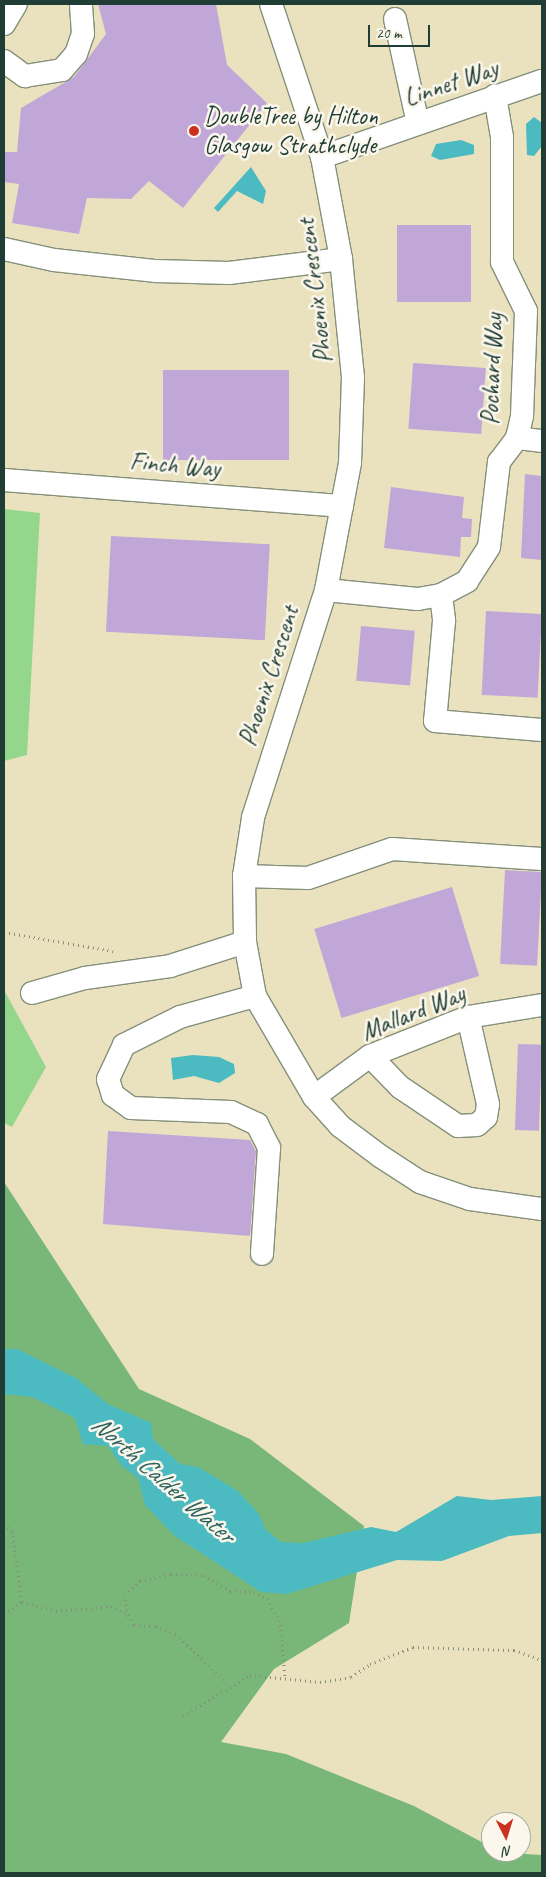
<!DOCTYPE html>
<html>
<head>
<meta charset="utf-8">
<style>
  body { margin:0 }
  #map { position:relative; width:546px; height:1877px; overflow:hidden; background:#eae2bf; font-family:Caveat,sans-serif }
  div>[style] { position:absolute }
  .green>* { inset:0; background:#95d68d }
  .forest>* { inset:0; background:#78b778 }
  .water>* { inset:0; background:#4bbac1 }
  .building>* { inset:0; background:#c0a7d7; transform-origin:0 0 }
  .path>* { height:3px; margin-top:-1.5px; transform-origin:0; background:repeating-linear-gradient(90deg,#84907a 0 1px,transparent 0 5px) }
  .roads { filter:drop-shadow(1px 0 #84907a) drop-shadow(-1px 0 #84907a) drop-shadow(0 1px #84907a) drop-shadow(0 -1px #84907a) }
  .minor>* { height:22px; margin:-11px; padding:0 11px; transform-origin:11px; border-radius:11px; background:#fff }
  .dots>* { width:14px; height:14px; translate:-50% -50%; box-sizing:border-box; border:2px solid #fbf7ec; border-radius:50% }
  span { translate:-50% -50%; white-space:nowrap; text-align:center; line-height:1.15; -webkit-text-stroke:5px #fbf7ec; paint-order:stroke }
  .street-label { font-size:25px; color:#1f3d34 }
  .poi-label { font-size:25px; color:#1f3d34 }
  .left { translate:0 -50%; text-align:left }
  .water-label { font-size:26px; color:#2c625e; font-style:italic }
  .frame { position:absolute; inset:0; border:5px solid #1f3d34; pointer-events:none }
  .north { position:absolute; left:481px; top:1812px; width:50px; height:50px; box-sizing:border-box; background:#fbf7ec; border:1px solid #a3ada2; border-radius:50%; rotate:175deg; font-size:14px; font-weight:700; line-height:20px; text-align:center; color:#1f3d34 }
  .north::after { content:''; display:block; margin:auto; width:18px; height:22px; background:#c8321e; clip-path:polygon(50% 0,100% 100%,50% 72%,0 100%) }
  .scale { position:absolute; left:368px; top:25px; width:62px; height:22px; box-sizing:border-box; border:2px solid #1f3d34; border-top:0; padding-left:6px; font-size:15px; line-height:18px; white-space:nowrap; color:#1f3d34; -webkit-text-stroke:4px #fbf7ec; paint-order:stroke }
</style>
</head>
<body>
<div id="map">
  <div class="green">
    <i style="clip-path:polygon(4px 509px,40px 513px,27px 755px,4px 761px)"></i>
    <i style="clip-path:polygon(4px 990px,46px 1067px,12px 1127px,4px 1123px)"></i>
  </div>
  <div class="forest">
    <i style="clip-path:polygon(4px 1182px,139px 1389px,250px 1439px,364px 1526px,349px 1623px,274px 1669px,221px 1742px,286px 1754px,414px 1806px,491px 1847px,491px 1852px,542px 1855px,542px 1873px,4px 1873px)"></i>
  </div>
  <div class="water">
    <i style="clip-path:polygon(534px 117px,542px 123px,542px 146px,534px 156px,527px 155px,526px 124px)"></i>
    <i style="clip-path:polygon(461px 140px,474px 145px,474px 154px,440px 160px,431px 156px,436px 144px)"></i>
    <i style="clip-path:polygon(251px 167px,266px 191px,263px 204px,237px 191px,218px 212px,214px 208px)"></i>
    <i style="clip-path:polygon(193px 1055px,219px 1057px,234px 1064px,235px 1073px,219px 1083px,194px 1076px,173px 1080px,171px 1058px)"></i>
    <i style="clip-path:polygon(4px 1349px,17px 1349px,76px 1378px,108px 1404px,151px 1423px,153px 1439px,180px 1464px,198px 1467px,238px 1491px,259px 1514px,265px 1529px,281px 1542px,303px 1543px,371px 1527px,396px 1532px,457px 1496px,491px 1500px,542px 1496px,542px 1533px,509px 1536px,442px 1561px,397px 1560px,287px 1594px,261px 1592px,175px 1536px,145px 1505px,138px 1478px,122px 1466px,108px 1446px,83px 1444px,75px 1418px,32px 1397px,4px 1394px)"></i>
  </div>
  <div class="building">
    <i style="clip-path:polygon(98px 4px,216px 4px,227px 65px,267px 103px,183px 208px,149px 181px,131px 199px,87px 198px,79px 234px,12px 223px,19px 184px,4px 182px,4px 152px,17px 152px,21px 108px,74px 77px,106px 34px)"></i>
    <i style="left:397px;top:225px;width:74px;height:77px"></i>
    <i style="left:413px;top:363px;width:73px;height:66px;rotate:4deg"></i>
    <i style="left:163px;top:370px;width:126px;height:90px"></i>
    <i style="clip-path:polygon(525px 474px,542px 476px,542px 560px,521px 558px)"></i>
    <i style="clip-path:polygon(391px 487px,464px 497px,462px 518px,472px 519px,471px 537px,461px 537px,460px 557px,384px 548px)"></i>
    <i style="left:111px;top:536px;width:159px;height:96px;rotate:3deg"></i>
    <i style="left:486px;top:611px;width:56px;height:84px;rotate:3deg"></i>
    <i style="left:361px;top:626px;width:54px;height:55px;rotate:5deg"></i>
    <i style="left:505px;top:870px;width:37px;height:94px;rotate:3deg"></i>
    <i style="left:452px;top:887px;width:93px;height:144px;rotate:73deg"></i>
    <i style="left:518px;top:1044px;width:24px;height:86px;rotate:2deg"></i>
    <i style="clip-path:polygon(108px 1131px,250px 1140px,256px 1151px,250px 1236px,103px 1224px)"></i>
  </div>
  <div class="path">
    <i style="left:4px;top:932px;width:111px;rotate:9.9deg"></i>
    <i style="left:4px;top:1524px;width:11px;rotate:41deg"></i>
    <i style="left:12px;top:1531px;width:72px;rotate:82deg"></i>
    <i style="left:22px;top:1602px;width:35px;rotate:15deg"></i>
    <i style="left:56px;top:1611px;width:55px;rotate:-5.2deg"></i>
    <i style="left:111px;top:1606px;width:19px;rotate:28deg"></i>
    <i style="left:128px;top:1615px;width:12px;rotate:59deg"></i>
    <i style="left:134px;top:1625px;width:22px;rotate:3deg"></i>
    <i style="left:156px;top:1626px;width:22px;rotate:22deg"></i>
    <i style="left:176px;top:1634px;width:73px;rotate:44.4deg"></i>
    <i style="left:4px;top:1614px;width:22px;rotate:-34deg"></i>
    <i style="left:128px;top:1615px;width:20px;rotate:-99deg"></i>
    <i style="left:125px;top:1595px;width:21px;rotate:-43deg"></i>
    <i style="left:140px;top:1581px;width:32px;rotate:-13deg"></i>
    <i style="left:171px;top:1574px;width:33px;rotate:2deg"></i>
    <i style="left:204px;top:1575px;width:31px;rotate:32deg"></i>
    <i style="left:230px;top:1591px;width:24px;rotate:2deg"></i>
    <i style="left:254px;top:1592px;width:15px;rotate:28deg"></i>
    <i style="left:267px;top:1599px;width:25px;rotate:58deg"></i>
    <i style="left:280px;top:1620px;width:57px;rotate:85deg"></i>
    <i style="left:183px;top:1716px;width:79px;rotate:-31.5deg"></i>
    <i style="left:250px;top:1675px;width:70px;rotate:5.7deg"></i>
    <i style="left:320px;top:1682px;width:31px;rotate:-9deg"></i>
    <i style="left:351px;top:1677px;width:23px;rotate:-34deg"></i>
    <i style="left:370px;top:1664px;width:46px;rotate:-21.6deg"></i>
    <i style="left:413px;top:1647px;width:101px;rotate:1.7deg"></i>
    <i style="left:514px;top:1650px;width:30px;rotate:20deg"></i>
  </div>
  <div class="roads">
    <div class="minor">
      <i style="left:271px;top:4px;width:161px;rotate:71.6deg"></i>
      <i style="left:322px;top:157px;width:104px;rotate:79.4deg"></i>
      <i style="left:341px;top:259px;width:119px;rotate:84.2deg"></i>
      <i style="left:353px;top:377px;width:86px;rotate:92deg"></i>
      <i style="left:350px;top:463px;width:129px;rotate:100.7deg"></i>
      <i style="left:326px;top:590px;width:239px;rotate:107.8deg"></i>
      <i style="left:253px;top:818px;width:59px;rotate:98.8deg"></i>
      <i style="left:244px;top:876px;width:66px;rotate:89.1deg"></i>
      <i style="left:245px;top:942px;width:55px;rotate:79.5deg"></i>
      <i style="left:255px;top:996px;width:117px;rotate:59.7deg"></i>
      <i style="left:314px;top:1097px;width:39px;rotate:48deg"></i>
      <i style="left:340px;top:1126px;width:50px;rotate:36.9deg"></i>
      <i style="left:380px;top:1156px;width:48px;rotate:33deg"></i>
      <i style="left:420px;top:1182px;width:53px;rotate:18.8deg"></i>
      <i style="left:470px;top:1199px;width:73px;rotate:7.9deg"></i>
      <i style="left:395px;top:19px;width:107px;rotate:77.6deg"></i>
      <i style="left:4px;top:24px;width:23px;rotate:-59deg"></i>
      <i style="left:4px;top:61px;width:26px;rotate:36deg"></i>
      <i style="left:25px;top:76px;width:37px;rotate:-9deg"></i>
      <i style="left:62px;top:70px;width:21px;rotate:-49deg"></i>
      <i style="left:76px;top:54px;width:21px;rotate:-71deg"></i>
      <i style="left:83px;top:34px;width:30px;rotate:-94deg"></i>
      <i style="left:322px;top:157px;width:233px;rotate:-19.1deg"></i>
      <i style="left:4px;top:249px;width:51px;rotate:12.4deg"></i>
      <i style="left:54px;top:260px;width:103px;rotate:6.2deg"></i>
      <i style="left:156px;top:271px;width:73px;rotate:1.6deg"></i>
      <i style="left:229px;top:273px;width:113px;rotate:-7.1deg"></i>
      <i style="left:517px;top:438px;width:25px;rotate:7deg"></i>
      <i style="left:4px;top:480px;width:339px;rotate:4.4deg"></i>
      <i style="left:326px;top:590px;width:92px;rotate:5.6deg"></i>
      <i style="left:418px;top:599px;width:23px;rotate:-10deg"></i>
      <i style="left:441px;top:595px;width:30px;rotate:-28deg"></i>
      <i style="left:467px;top:581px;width:40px;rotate:-57.1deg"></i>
      <i style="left:489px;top:547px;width:86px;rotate:-83.3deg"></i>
      <i style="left:499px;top:462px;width:30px;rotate:-53deg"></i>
      <i style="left:517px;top:438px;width:23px;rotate:-77deg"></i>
      <i style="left:522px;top:416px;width:105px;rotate:-87.8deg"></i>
      <i style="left:526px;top:311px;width:55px;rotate:-116.1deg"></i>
      <i style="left:502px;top:262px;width:125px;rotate:-90deg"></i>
      <i style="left:502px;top:137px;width:42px;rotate:-99.7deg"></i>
      <i style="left:441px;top:595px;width:26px;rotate:83deg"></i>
      <i style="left:444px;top:621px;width:100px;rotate:95.1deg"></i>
      <i style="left:435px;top:721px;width:107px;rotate:4.8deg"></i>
      <i style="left:244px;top:876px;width:64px;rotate:1.8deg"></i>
      <i style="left:308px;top:878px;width:89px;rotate:-19deg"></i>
      <i style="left:392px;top:849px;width:150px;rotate:3.8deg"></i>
      <i style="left:32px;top:993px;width:55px;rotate:-15.8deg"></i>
      <i style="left:85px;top:978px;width:86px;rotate:-8deg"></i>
      <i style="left:170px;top:966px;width:79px;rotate:-17.7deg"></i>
      <i style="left:255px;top:996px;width:78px;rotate:164.4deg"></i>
      <i style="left:180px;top:1017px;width:63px;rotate:153.4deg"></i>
      <i style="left:124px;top:1045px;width:38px;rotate:115deg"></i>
      <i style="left:108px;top:1079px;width:17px;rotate:73deg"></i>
      <i style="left:113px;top:1095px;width:22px;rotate:36deg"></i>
      <i style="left:131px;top:1108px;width:100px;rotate:2.3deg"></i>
      <i style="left:231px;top:1112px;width:29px;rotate:25deg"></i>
      <i style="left:257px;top:1124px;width:27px;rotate:63deg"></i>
      <i style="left:269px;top:1148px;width:106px;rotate:93.8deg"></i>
      <i style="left:370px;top:1056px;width:43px;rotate:45.9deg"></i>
      <i style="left:400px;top:1087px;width:70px;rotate:33.9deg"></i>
      <i style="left:458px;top:1126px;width:19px;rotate:-3deg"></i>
      <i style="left:477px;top:1125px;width:12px;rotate:-42deg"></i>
      <i style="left:486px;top:1117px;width:13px;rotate:-81deg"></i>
      <i style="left:488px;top:1104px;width:89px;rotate:-102.9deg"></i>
      <i style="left:314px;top:1097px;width:69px;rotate:-36.2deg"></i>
      <i style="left:370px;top:1056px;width:105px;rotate:-21.7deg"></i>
      <i style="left:468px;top:1017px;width:75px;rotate:-9.2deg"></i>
    </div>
  </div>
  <div class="dots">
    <i style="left:194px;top:131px;background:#c8321e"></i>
  </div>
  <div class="street-label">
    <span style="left:451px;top:83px;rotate:-19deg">Linnet Way</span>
    <span style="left:315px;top:291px;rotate:-97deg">Phoenix Crescent</span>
    <span style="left:492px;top:369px;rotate:-88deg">Pochard Way</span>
    <span style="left:175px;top:465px;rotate:5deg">Finch Way</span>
    <span style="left:269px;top:676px;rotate:-72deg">Phoenix Crescent</span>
    <span style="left:413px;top:1013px;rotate:-22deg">Mallard Way</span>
  </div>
  <div class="poi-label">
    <span class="left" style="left:204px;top:131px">DoubleTree by Hilton<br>Glasgow Strathclyde</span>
  </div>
  <div class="water-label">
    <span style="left:163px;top:1479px;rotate:41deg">North Calder Water</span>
  </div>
  <div class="frame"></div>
  <div class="north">N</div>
  <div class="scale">20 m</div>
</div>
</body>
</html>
